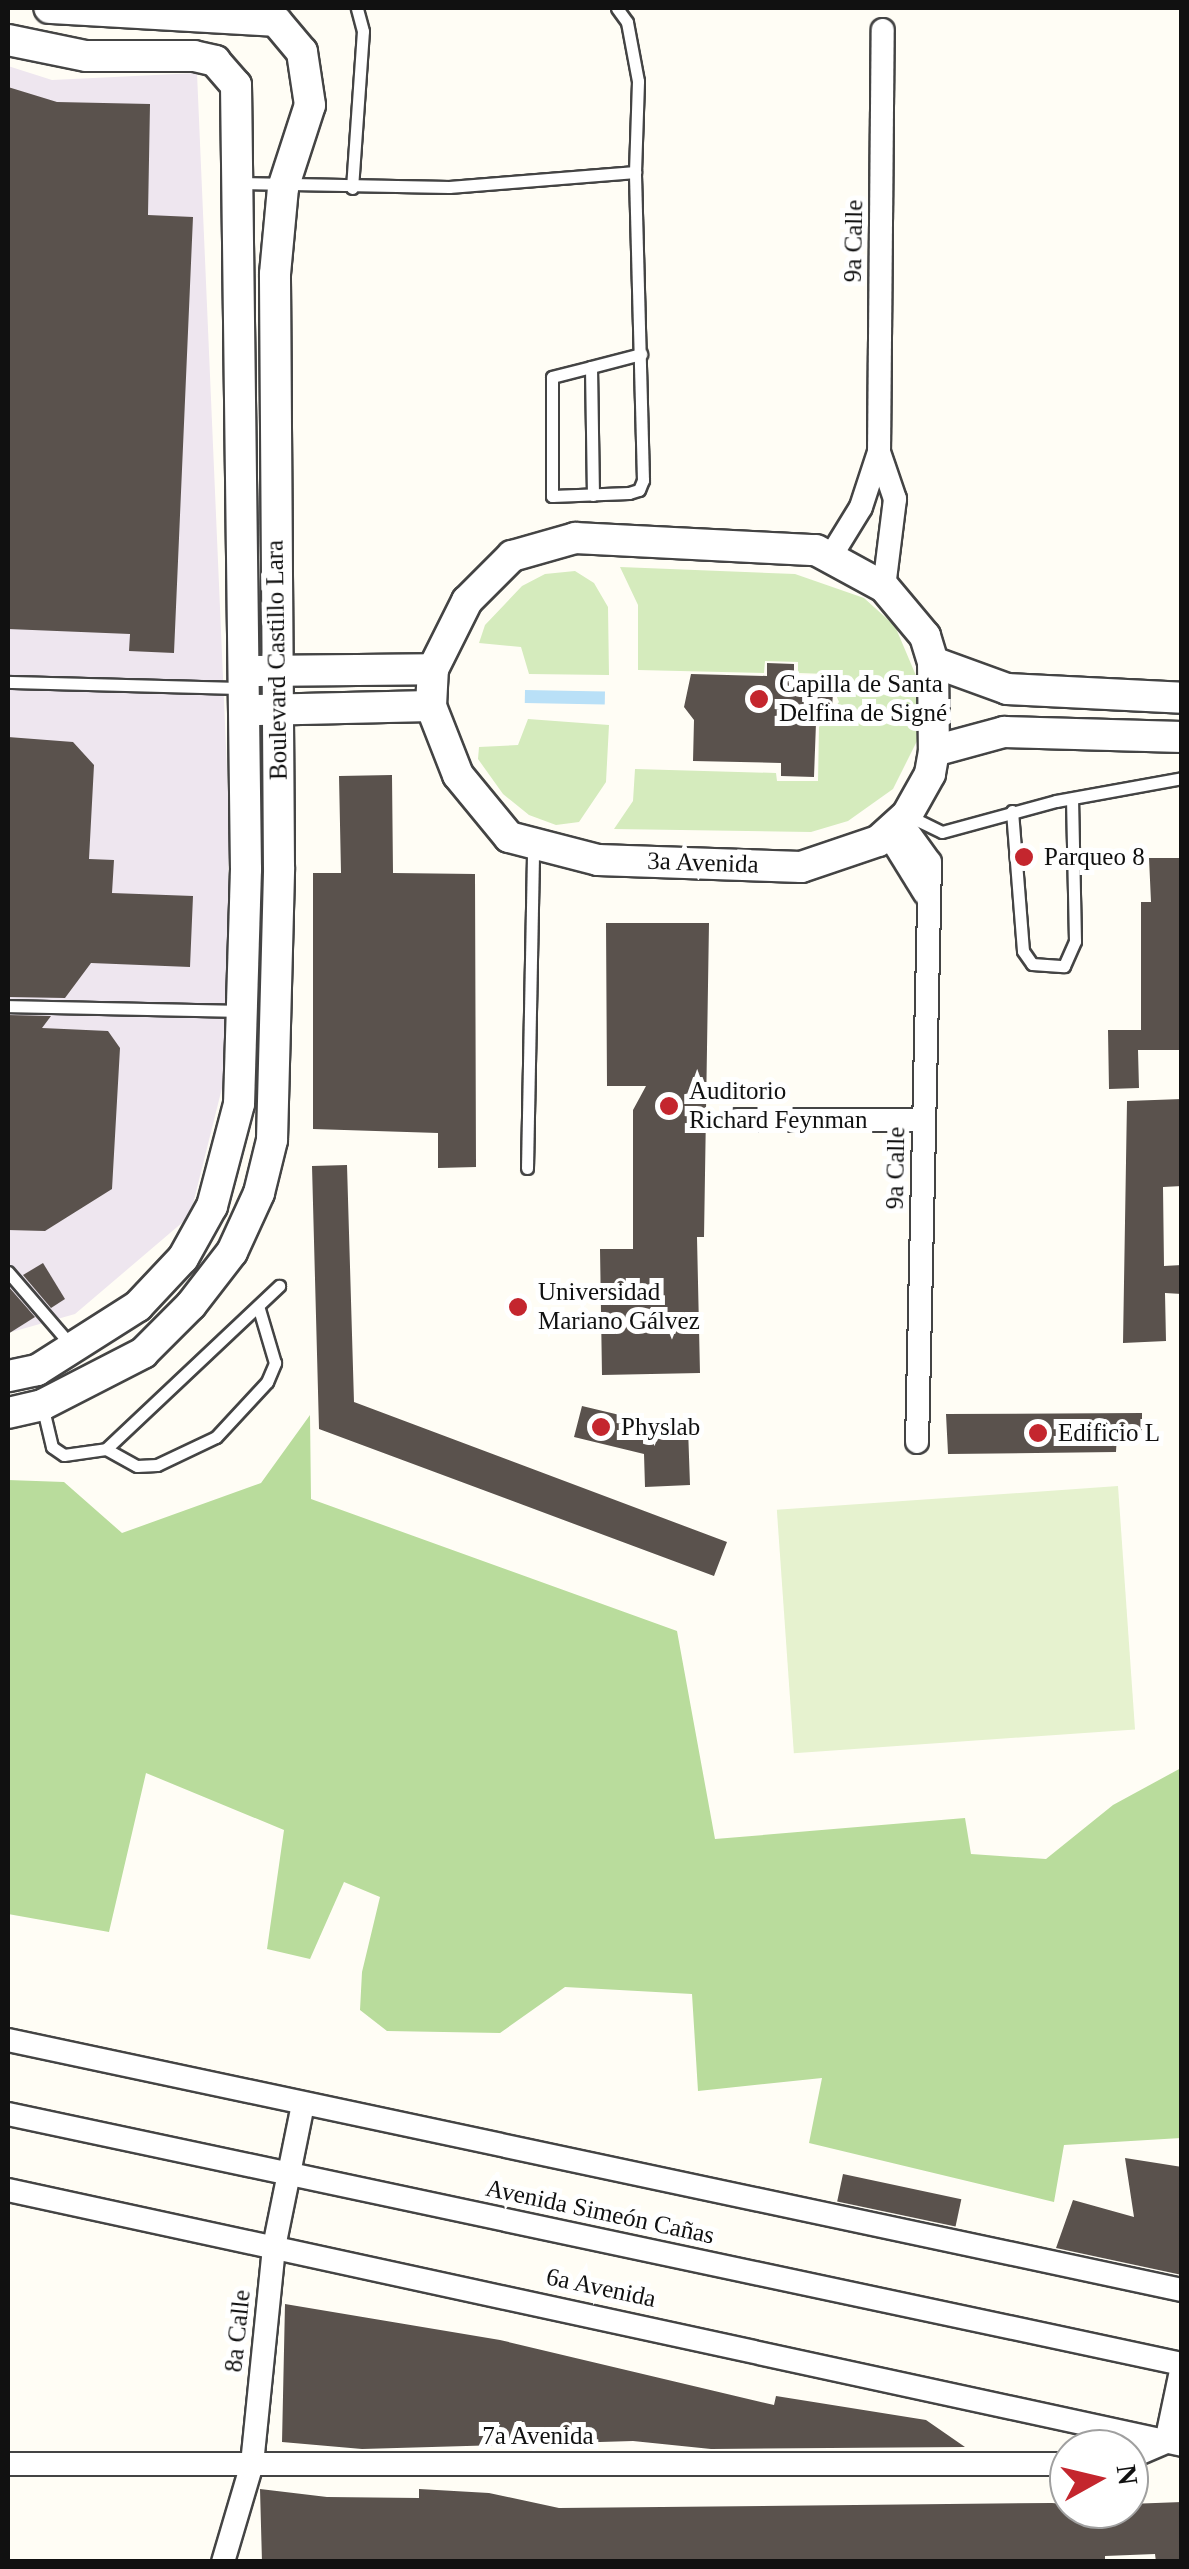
<!DOCTYPE html>
<html>
<head>
<meta charset="utf-8">
<style>
  body { margin:0 }
  #map { position:relative; width:1189px; height:2569px; overflow:hidden; background:#fffdf5; font-family:"Times New Roman",serif }
  div>[style] { position:absolute }
  .industrial>* { inset:0; background:#eee6ef }
  .green>* { inset:0; background:#d5ebbd }
  .forest>* { inset:0; background:#b9dc9c }
  .pitch>* { inset:0; background:#e6f2cf; transform-origin:0 0 }
  .water>* { inset:0; background:#b9e0f7; transform-origin:0 0 }
  .building>* { inset:0; background:#5a524d; transform-origin:0 0 }
  .roads { filter:drop-shadow(2px 0 #444) drop-shadow(-2px 0 #444) drop-shadow(0 2px #444) drop-shadow(0 -2px #444) }
  .service>* { height:11px; margin:-5.5px; padding:0 5.5px; transform-origin:5.5px; border-radius:5.5px; background:#fff }
  .minor>* { height:22px; margin:-11px; padding:0 11px; transform-origin:11px; border-radius:11px; background:#fff }
  .tertiary>* { height:30px; margin:-15px; padding:0 15px; transform-origin:15px; border-radius:15px; background:#fff }
  .dots>* { width:28px; height:28px; translate:-50% -50%; box-sizing:border-box; border:5px solid #fff; border-radius:50% }
  span { translate:-50% -50%; white-space:nowrap; text-align:center; line-height:1.15; -webkit-text-stroke:10px #fff; paint-order:stroke }
  .street-label { font-size:25px; color:#111 }
  .poi-label { font-size:25px; color:#111 }
  .left { translate:0 -50%; text-align:left }
  .frame { position:absolute; inset:0; border:10px solid #111; pointer-events:none }
  .north { position:absolute; left:1049px; top:2429px; width:100px; height:100px; box-sizing:border-box; background:#fff; border:2px solid #a0a0a0; border-radius:50%; rotate:82deg; font-size:28px; font-weight:700; line-height:40px; text-align:center; color:#111 }
  .north::after { content:''; display:block; margin:auto; width:35px; height:45px; background:#c4262e; clip-path:polygon(50% 0,100% 100%,50% 72%,0 100%) }
</style>
</head>
<body>
<div id="map">
  <div class="industrial">
    <i style="clip-path:polygon(8px 66px,52px 80px,197px 73px,229px 817px,226px 1072px,190px 1216px,75px 1314px,8px 1333px)"></i>
  </div>
  <div class="green">
    <i style="clip-path:polygon(620px 567px,795px 574px,864px 598px,895px 626px,917px 678px,918px 739px,893px 789px,848px 821px,811px 832px,614px 829px,633px 801px,635px 769px,776px 773px,777px 781px,818px 781px,819px 727px,839px 702px,827px 674px,798px 673px,798px 662px,765px 661px,764px 673px,638px 670px,638px 605px)"></i>
    <i style="clip-path:polygon(575px 571px,594px 583px,608px 607px,609px 675px,529px 674px,521px 647px,479px 643px,485px 625px,522px 586px,545px 574px)"></i>
    <i style="clip-path:polygon(528px 719px,609px 725px,606px 782px,579px 822px,556px 825px,529px 815px,503px 794px,478px 759px,479px 747px,518px 745px)"></i>
  </div>
  <div class="forest">
    <i style="clip-path:polygon(310px 1415px,311px 1499px,677px 1631px,715px 1839px,965px 1818px,971px 1854px,1046px 1859px,1113px 1805px,1181px 1768px,1181px 2138px,1064px 2145px,1054px 2202px,809px 2143px,822px 2078px,698px 2091px,692px 1994px,565px 1987px,500px 2033px,387px 2031px,360px 2010px,362px 1972px,380px 1897px,344px 1882px,310px 1959px,267px 1949px,284px 1830px,146px 1773px,109px 1932px,8px 1914px,8px 1480px,64px 1482px,122px 1533px,261px 1483px)"></i>
  </div>
  <div class="pitch">
    <i style="left:1118px;top:1486px;width:244px;height:342px;rotate:86deg"></i>
  </div>
  <div class="water">
    <i style="left:525px;top:690px;width:80px;height:13px;rotate:1deg"></i>
  </div>
  <div class="building">
    <i style="clip-path:polygon(8px 87px,57px 102px,150px 104px,148px 215px,193px 217px,174px 653px,129px 651px,130px 634px,8px 629px)"></i>
    <i style="clip-path:polygon(767px 663px,794px 664px,794px 677px,819px 677px,833px 693px,832px 708px,816px 723px,814px 777px,781px 776px,781px 763px,693px 761px,694px 720px,684px 707px,691px 674px,767px 676px)"></i>
    <i style="clip-path:polygon(8px 737px,73px 742px,94px 765px,89px 859px,114px 860px,112px 893px,193px 896px,190px 967px,91px 963px,65px 998px,8px 997px)"></i>
    <i style="clip-path:polygon(392px 775px,393px 873px,475px 874px,476px 1167px,438px 1168px,438px 1133px,313px 1129px,313px 873px,341px 873px,339px 776px)"></i>
    <i style="clip-path:polygon(1149px 858px,1182px 858px,1182px 1050px,1138px 1050px,1139px 1088px,1109px 1089px,1108px 1030px,1141px 1030px,1141px 902px,1151px 902px)"></i>
    <i style="clip-path:polygon(606px 923px,709px 923px,704px 1237px,697px 1237px,700px 1373px,602px 1375px,600px 1249px,633px 1249px,633px 1110px,646px 1086px,607px 1086px)"></i>
    <i style="clip-path:polygon(8px 1015px,51px 1016px,42px 1028px,108px 1031px,120px 1048px,112px 1189px,45px 1231px,8px 1230px)"></i>
    <i style="clip-path:polygon(1182px 1099px,1182px 1186px,1163px 1187px,1164px 1266px,1182px 1265px,1182px 1294px,1165px 1293px,1166px 1341px,1123px 1343px,1127px 1101px)"></i>
    <i style="clip-path:polygon(347px 1165px,354px 1402px,727px 1542px,714px 1576px,319px 1429px,312px 1166px)"></i>
    <i style="clip-path:polygon(43px 1263px,65px 1299px,51px 1308px,23px 1275px)"></i>
    <i style="clip-path:polygon(8px 1286px,35px 1317px,8px 1334px)"></i>
    <i style="clip-path:polygon(582px 1406px,628px 1417px,625px 1431px,688px 1428px,690px 1485px,645px 1487px,644px 1454px,574px 1437px)"></i>
    <i style="clip-path:polygon(1142px 1413px,1142px 1433px,1117px 1434px,1116px 1452px,948px 1454px,946px 1414px)"></i>
    <i style="clip-path:polygon(1125px 2158px,1182px 2167px,1182px 2275px,1056px 2248px,1073px 2200px,1134px 2217px)"></i>
    <i style="left:843px;top:2174px;width:121px;height:28px;rotate:12deg"></i>
    <i style="clip-path:polygon(285px 2304px,500px 2340px,774px 2405px,776px 2396px,926px 2420px,965px 2447px,711px 2449px,633px 2441px,362px 2449px,282px 2442px)"></i>
    <i style="clip-path:polygon(260px 2489px,327px 2497px,419px 2498px,419px 2489px,489px 2493px,559px 2508px,1052px 2503px,1129px 2509px,1129px 2504px,1182px 2502px,1182px 2562px,1156px 2562px,1155px 2554px,1105px 2556px,1105px 2562px,262px 2562px)"></i>
  </div>
  <div class="roads">
    <div class="service">
      <i style="left:239px;top:183px;width:210px;rotate:1.1deg"></i>
      <i style="left:449px;top:187px;width:187px;rotate:-4.6deg"></i>
      <i style="left:635px;top:172px;width:91px;rotate:-88.1deg"></i>
      <i style="left:638px;top:81px;width:60px;rotate:-100.6deg"></i>
      <i style="left:627px;top:22px;width:17px;rotate:-126deg"></i>
      <i style="left:352px;top:188px;width:157px;rotate:-86deg"></i>
      <i style="left:363px;top:31px;width:24px;rotate:-105deg"></i>
      <i style="left:591px;top:367px;width:40px;rotate:165.6deg"></i>
      <i style="left:552px;top:377px;width:119px;rotate:90deg"></i>
      <i style="left:552px;top:496px;width:77px;rotate:-2.2deg"></i>
      <i style="left:629px;top:493px;width:10px;rotate:-17deg"></i>
      <i style="left:639px;top:490px;width:11px;rotate:-68deg"></i>
      <i style="left:643px;top:480px;width:308px;rotate:-91.5deg"></i>
      <i style="left:593px;top:495px;width:128px;rotate:-90.9deg"></i>
      <i style="left:591px;top:367px;width:52px;rotate:-14.6deg"></i>
      <i style="left:8px;top:682px;width:235px;rotate:1.5deg"></i>
      <i style="left:1012px;top:811px;width:140px;rotate:85.5deg"></i>
      <i style="left:1023px;top:951px;width:16px;rotate:55deg"></i>
      <i style="left:1032px;top:964px;width:32px;rotate:4deg"></i>
      <i style="left:1064px;top:966px;width:27px;rotate:-66deg"></i>
      <i style="left:1075px;top:941px;width:142px;rotate:-91.2deg"></i>
      <i style="left:911px;top:817px;width:34px;rotate:26deg"></i>
      <i style="left:942px;top:832px;width:118px;rotate:-15.2deg"></i>
      <i style="left:1056px;top:801px;width:128px;rotate:-10.3deg"></i>
      <i style="left:8px;top:1006px;width:230px;rotate:1.2deg"></i>
      <i style="left:527px;top:1168px;width:322px;rotate:-88.9deg"></i>
      <i style="left:8px;top:1272px;width:95px;rotate:49.3deg"></i>
      <i style="left:42px;top:1405px;width:43px;rotate:76.6deg"></i>
      <i style="left:52px;top:1447px;width:14px;rotate:34deg"></i>
      <i style="left:64px;top:1455px;width:42px;rotate:-8.1deg"></i>
      <i style="left:106px;top:1449px;width:238px;rotate:-43.3deg"></i>
      <i style="left:106px;top:1449px;width:35px;rotate:29deg"></i>
      <i style="left:137px;top:1466px;width:20px;rotate:-3deg"></i>
      <i style="left:157px;top:1465px;width:65px;rotate:-25.4deg"></i>
      <i style="left:216px;top:1437px;width:75px;rotate:-47.2deg"></i>
      <i style="left:267px;top:1382px;width:21px;rotate:-67deg"></i>
      <i style="left:275px;top:1363px;width:56px;rotate:-106.5deg"></i>
    </div>
    <div class="minor">
      <i style="left:879px;top:452px;width:50px;rotate:71.2deg"></i>
      <i style="left:895px;top:499px;width:89px;rotate:97.1deg"></i>
      <i style="left:831px;top:556px;width:57px;rotate:-58.5deg"></i>
      <i style="left:861px;top:507px;width:58px;rotate:-71.9deg"></i>
      <i style="left:879px;top:452px;width:422px;rotate:-89.5deg"></i>
      <i style="left:901px;top:822px;width:49px;rotate:54.1deg"></i>
      <i style="left:930px;top:862px;width:580px;rotate:91.28deg"></i>
      <i style="left:888px;top:834px;width:70px;rotate:58.3deg"></i>
      <i style="left:737px;top:1120px;width:187px"></i>
      <i style="left:8px;top:2040px;width:1200px;rotate:12.02deg"></i>
      <i style="left:8px;top:2114px;width:1200px;rotate:12.02deg"></i>
      <i style="left:8px;top:2190px;width:1201px;rotate:12.25deg"></i>
      <i style="left:1129px;top:2458px;width:40px;rotate:-23.4deg"></i>
      <i style="left:1166px;top:2442px;width:78px;rotate:-78.1deg"></i>
      <i style="left:8px;top:2464px;width:1061px"></i>
      <i style="left:223px;top:2562px;width:102px;rotate:-73.5deg"></i>
      <i style="left:252px;top:2464px;width:218px;rotate:-84.2deg"></i>
      <i style="left:274px;top:2247px;width:146px;rotate:-78.5deg"></i>
    </div>
    <div class="tertiary">
      <i style="left:8px;top:40px;width:80px;rotate:11.6deg"></i>
      <i style="left:86px;top:56px;width:108px"></i>
      <i style="left:194px;top:56px;width:22px;rotate:13deg"></i>
      <i style="left:215px;top:61px;width:32px;rotate:49deg"></i>
      <i style="left:236px;top:85px;width:784px;rotate:89.27deg"></i>
      <i style="left:246px;top:869px;width:235px;rotate:91.7deg"></i>
      <i style="left:239px;top:1104px;width:106px;rotate:104.8deg"></i>
      <i style="left:212px;top:1206px;width:60px;rotate:119.1deg"></i>
      <i style="left:183px;top:1258px;width:66px;rotate:133.2deg"></i>
      <i style="left:138px;top:1306px;width:120px;rotate:147.6deg"></i>
      <i style="left:37px;top:1370px;width:30px;rotate:168deg"></i>
      <i style="left:575px;top:538px;width:241px;rotate:2.9deg"></i>
      <i style="left:816px;top:550px;width:77px;rotate:28.6deg"></i>
      <i style="left:884px;top:587px;width:64px;rotate:50.1deg"></i>
      <i style="left:925px;top:636px;width:27px;rotate:73deg"></i>
      <i style="left:933px;top:662px;width:89px;rotate:89.4deg"></i>
      <i style="left:934px;top:751px;width:23px;rotate:100deg"></i>
      <i style="left:930px;top:774px;width:47px;rotate:119.3deg"></i>
      <i style="left:907px;top:815px;width:39px;rotate:138deg"></i>
      <i style="left:878px;top:841px;width:81px;rotate:161.3deg"></i>
      <i style="left:801px;top:867px;width:203px;rotate:-178deg"></i>
      <i style="left:598px;top:860px;width:92px;rotate:-165.5deg"></i>
      <i style="left:509px;top:837px;width:80px;rotate:-129.4deg"></i>
      <i style="left:458px;top:775px;width:74px;rotate:-111.4deg"></i>
      <i style="left:431px;top:706px;width:37px;rotate:-87deg"></i>
      <i style="left:433px;top:669px;width:76px;rotate:-63.4deg"></i>
      <i style="left:467px;top:601px;width:64px;rotate:-45deg"></i>
      <i style="left:512px;top:556px;width:66px;rotate:-15.9deg"></i>
      <i style="left:933px;top:662px;width:79px;rotate:20deg"></i>
      <i style="left:1007px;top:689px;width:175px;rotate:2.9deg"></i>
      <i style="left:256px;top:671px;width:177px;rotate:-0.6deg"></i>
      <i style="left:258px;top:710px;width:173px;rotate:-1.3deg"></i>
      <i style="left:934px;top:751px;width:73px;rotate:-15.2deg"></i>
      <i style="left:1004px;top:732px;width:178px;rotate:1.6deg"></i>
      <i style="left:8px;top:1413px;width:35px;rotate:-13deg"></i>
      <i style="left:42px;top:1405px;width:114px;rotate:-27.2deg"></i>
      <i style="left:143px;top:1353px;width:68px;rotate:-45deg"></i>
      <i style="left:191px;top:1305px;width:67px;rotate:-52.3deg"></i>
      <i style="left:232px;top:1252px;width:65px;rotate:-65.4deg"></i>
      <i style="left:259px;top:1193px;width:55px;rotate:-76.2deg"></i>
      <i style="left:272px;top:1140px;width:273px;rotate:-88.5deg"></i>
      <i style="left:279px;top:867px;width:593px;rotate:-90.39deg"></i>
      <i style="left:275px;top:274px;width:86px;rotate:-84.7deg"></i>
      <i style="left:283px;top:188px;width:87px;rotate:-72deg"></i>
      <i style="left:310px;top:105px;width:54px;rotate:-98.6deg"></i>
      <i style="left:302px;top:52px;width:40px;rotate:-130deg"></i>
      <i style="left:276px;top:21px;width:227px;rotate:-176.7deg"></i>
    </div>
  </div>
  <div class="dots">
    <i style="left:759px;top:699px;background:#c4262e"></i>
    <i style="left:1024px;top:857px;background:#c4262e"></i>
    <i style="left:669px;top:1106px;background:#c4262e"></i>
    <i style="left:518px;top:1307px;background:#c4262e"></i>
    <i style="left:601px;top:1427px;background:#c4262e"></i>
    <i style="left:1038px;top:1433px;background:#c4262e"></i>
  </div>
  <div class="street-label">
    <span style="left:854px;top:241px;rotate:-89deg">9a Calle</span>
    <span style="left:277px;top:660px;rotate:-91deg">Boulevard Castillo Lara</span>
    <span style="left:703px;top:863px;rotate:2deg">3a Avenida</span>
    <span style="left:896px;top:1168px;rotate:-89deg">9a Calle</span>
    <span style="left:600px;top:2212px;rotate:12deg">Avenida Simeón Cañas</span>
    <span style="left:601px;top:2288px;rotate:12deg">6a Avenida</span>
    <span style="left:238px;top:2331px;rotate:-84deg">8a Calle</span>
    <span style="left:538px;top:2436px">7a Avenida</span>
  </div>
  <div class="poi-label">
    <span class="left" style="left:779px;top:699px">Capilla de Santa<br>Delfina de Signé</span>
    <span class="left" style="left:1044px;top:857px">Parqueo 8</span>
    <span class="left" style="left:689px;top:1106px">Auditorio<br>Richard Feynman</span>
    <span class="left" style="left:538px;top:1307px">Universidad<br>Mariano Gálvez</span>
    <span class="left" style="left:621px;top:1427px">Physlab</span>
    <span class="left" style="left:1058px;top:1433px">Edificio L</span>
  </div>
  <div class="frame"></div>
  <div class="north">N</div>
</div>
</body>
</html>
